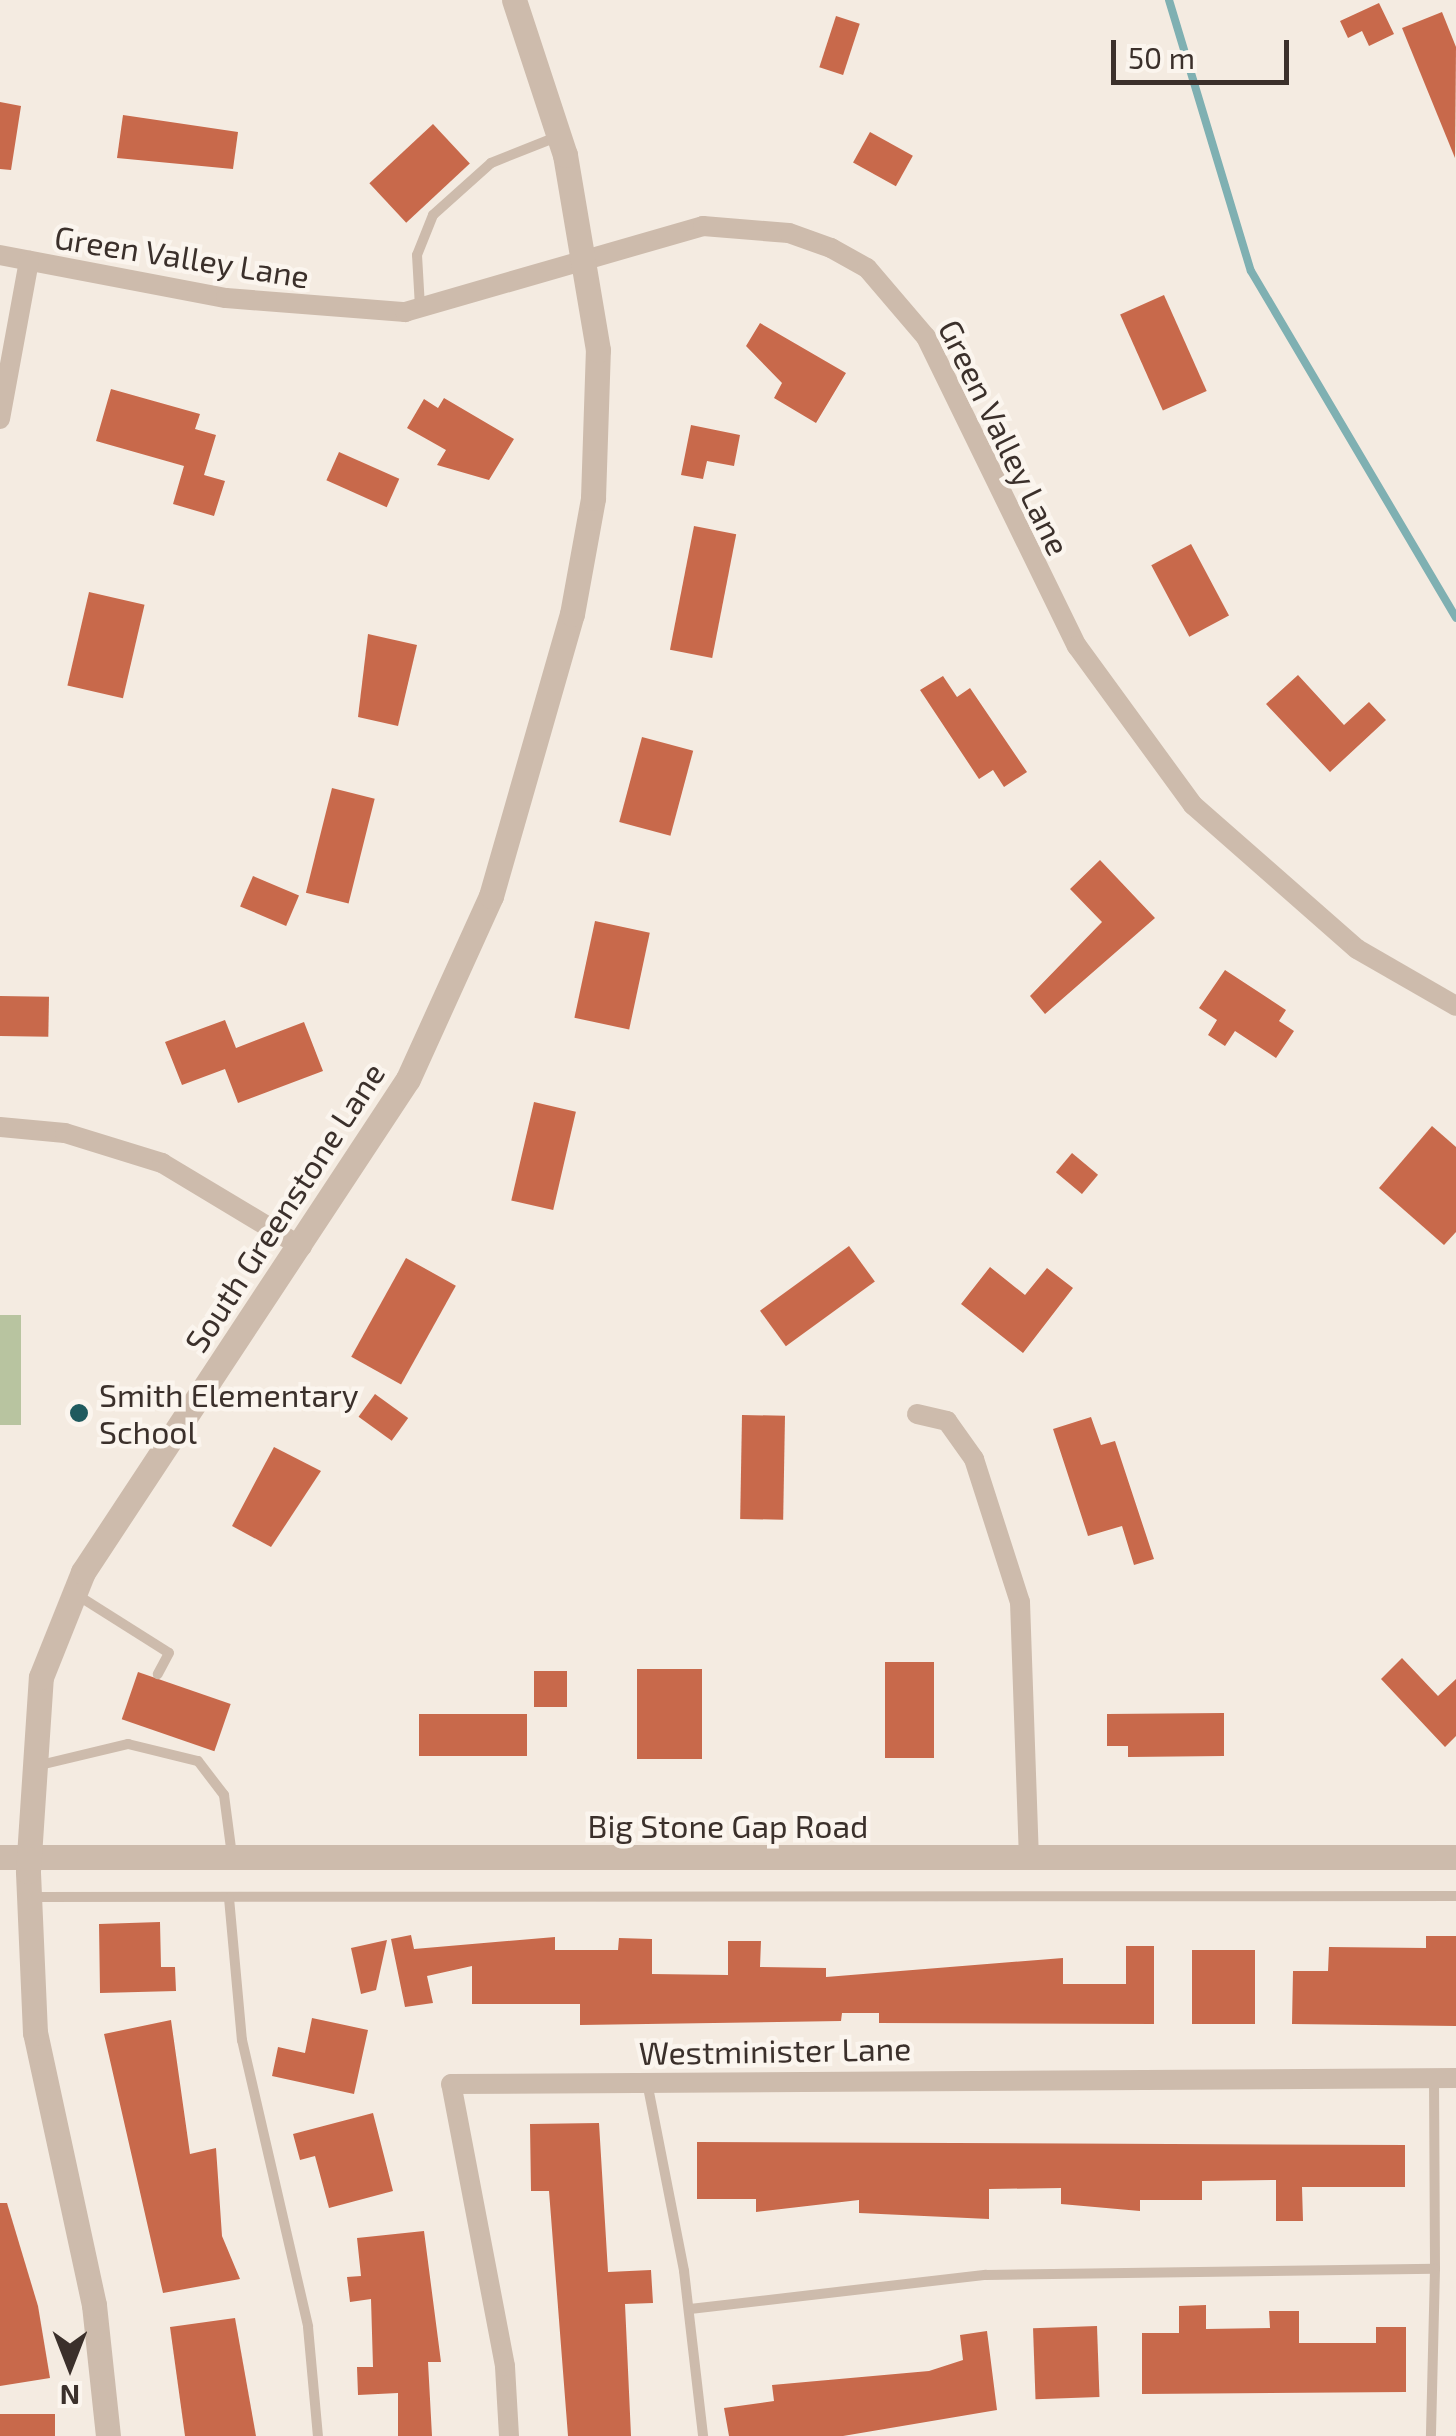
<!DOCTYPE html>
<html>
<head>
<meta charset="utf-8">
<style>
  body { margin:0 }
  #map { position:relative; width:1456px; height:2436px; overflow:hidden; background:#f4ebe1; font-family:"Exo 2",sans-serif }
  div>[style] { position:absolute }
  .green>* { inset:0; background:#b8c4a0; transform-origin:0 0 }
  .stream>* { height:8px; margin:-4px; padding:0 4px; transform-origin:4px; border-radius:4px; background:#7fb0b2 }
  .building>* { inset:0; background:#c8694b; transform-origin:0 0 }
  .service>* { height:10px; margin:-5px; padding:0 5px; transform-origin:5px; border-radius:5px; background:#cdbbac }
  .minor>* { height:20px; margin:-10px; padding:0 10px; transform-origin:10px; border-radius:10px; background:#cdbbac }
  .tertiary>* { height:25px; margin:-12.5px; padding:0 12.5px; transform-origin:12.5px; border-radius:12.5px; background:#cdbbac }
  .dots>* { width:28px; height:28px; translate:-50% -50%; box-sizing:border-box; border:5px solid #fbf5ee; border-radius:50% }
  span { translate:-50% -50%; white-space:nowrap; text-align:center; line-height:1.15; -webkit-text-stroke:9px #fbf5ee; paint-order:stroke }
  .street-label { font-size:32px; color:#3b302b }
  .poi-label { font-size:32px; color:#3b302b }
  .left { translate:0 -50%; text-align:left }
  .north { position:absolute; left:20px; top:2316px; width:100px; height:100px; -webkit-text-stroke:8px #fbf5ee; paint-order:stroke; rotate:180deg; font-size:28px; font-weight:700; line-height:40px; text-align:center; color:#3b302b }
  .north::after { content:''; display:block; margin:auto; width:35px; height:45px; background:#3b302b; clip-path:polygon(50% 0,100% 100%,50% 72%,0 100%) }
  .scale { position:absolute; left:1111px; top:40px; width:178px; height:45px; box-sizing:border-box; border:5px solid #3b302b; border-top:0; padding-left:12px; font-size:30px; line-height:35px; white-space:nowrap; color:#3b302b; -webkit-text-stroke:8px #fbf5ee; paint-order:stroke }
</style>
</head>
<body>
<div id="map">
  <div class="green">
    <i style="left:0;top:1315px;width:21px;height:110px"></i>
  </div>
  <div class="stream">
    <i style="left:1169px;top:0;width:283px;rotate:73.2deg"></i>
    <i style="left:1251px;top:271px;width:403px;rotate:59.4deg"></i>
  </div>
  <div class="building">
    <i style="clip-path:polygon(1379px 3px,1394px 34px,1369px 46px,1362px 31px,1348px 38px,1340px 21px)"></i>
    <i style="clip-path:polygon(1442px 12px,1456px 47px,1455px 158px,1402px 28px)"></i>
    <i style="left:836px;top:16px;width:25px;height:54px;rotate:18deg"></i>
    <i style="clip-path:polygon(0 102px,21px 106px,11px 170px,0 169px)"></i>
    <i style="clip-path:polygon(123px 115px,238px 132px,233px 169px,117px 158px)"></i>
    <i style="left:433px;top:124px;width:54px;height:87px;rotate:47deg"></i>
    <i style="left:870px;top:132px;width:49px;height:35px;rotate:29deg"></i>
    <i style="left:1164px;top:295px;width:105px;height:48px;rotate:66deg"></i>
    <i style="clip-path:polygon(760px 323px,846px 373px,816px 423px,774px 398px,782px 383px,746px 346px)"></i>
    <i style="clip-path:polygon(111px 389px,200px 414px,195px 429px,216px 435px,204px 475px,225px 481px,214px 516px,173px 504px,184px 466px,96px 441px)"></i>
    <i style="clip-path:polygon(444px 398px,514px 439px,489px 480px,437px 465px,446px 450px,407px 428px,424px 399px,438px 408px)"></i>
    <i style="clip-path:polygon(691px 425px,740px 435px,734px 466px,707px 461px,703px 479px,681px 475px)"></i>
    <i style="left:339px;top:452px;width:66px;height:31px;rotate:24deg"></i>
    <i style="left:694px;top:526px;width:43px;height:126px;rotate:11deg"></i>
    <i style="left:1191px;top:544px;width:81px;height:45px;rotate:62deg"></i>
    <i style="left:89px;top:592px;width:57px;height:96px;rotate:13deg"></i>
    <i style="clip-path:polygon(368px 634px,417px 645px,398px 726px,358px 717px)"></i>
    <i style="clip-path:polygon(1298px 675px,1344px 725px,1369px 702px,1386px 720px,1330px 772px,1266px 704px)"></i>
    <i style="clip-path:polygon(943px 676px,957px 697px,970px 688px,1027px 772px,1004px 787px,993px 770px,979px 779px,920px 690px)"></i>
    <i style="left:642px;top:737px;width:53px;height:88px;rotate:15deg"></i>
    <i style="left:332px;top:788px;width:44px;height:108px;rotate:14deg"></i>
    <i style="clip-path:polygon(1100px 860px,1155px 918px,1045px 1014px,1030px 996px,1102px 922px,1070px 889px)"></i>
    <i style="left:253px;top:876px;width:50px;height:33px;rotate:23deg"></i>
    <i style="left:595px;top:921px;width:56px;height:99px;rotate:12deg"></i>
    <i style="clip-path:polygon(1225px 970px,1286px 1010px,1279px 1021px,1294px 1031px,1276px 1058px,1235px 1031px,1225px 1046px,1208px 1035px,1217px 1020px,1199px 1008px)"></i>
    <i style="left:0;top:996px;width:49px;height:40px;rotate:1deg"></i>
    <i style="clip-path:polygon(225px 1020px,236px 1048px,304px 1022px,323px 1071px,238px 1103px,225px 1069px,182px 1085px,165px 1042px)"></i>
    <i style="left:534px;top:1102px;width:43px;height:101px;rotate:13deg"></i>
    <i style="clip-path:polygon(1432px 1126px,1456px 1147px,1456px 1232px,1444px 1245px,1379px 1188px)"></i>
    <i style="left:1072px;top:1153px;width:34px;height:25px;rotate:40deg"></i>
    <i style="left:849px;top:1246px;width:44px;height:110px;rotate:54deg"></i>
    <i style="left:406px;top:1258px;width:57px;height:113px;rotate:29deg"></i>
    <i style="clip-path:polygon(990px 1267px,1025px 1295px,1047px 1268px,1073px 1288px,1023px 1353px,961px 1304px)"></i>
    <i style="left:375px;top:1394px;width:41px;height:28px;rotate:36deg"></i>
    <i style="left:742px;top:1415px;width:43px;height:104px;rotate:1deg"></i>
    <i style="clip-path:polygon(1091px 1417px,1101px 1445px,1115px 1441px,1154px 1559px,1134px 1565px,1122px 1526px,1088px 1536px,1053px 1429px)"></i>
    <i style="clip-path:polygon(274px 1447px,321px 1471px,271px 1547px,232px 1526px)"></i>
    <i style="clip-path:polygon(1402px 1658px,1438px 1696px,1456px 1679px,1456px 1736px,1445px 1747px,1381px 1679px)"></i>
    <i style="left:885px;top:1662px;width:49px;height:96px"></i>
    <i style="left:637px;top:1669px;width:65px;height:90px"></i>
    <i style="left:534px;top:1671px;width:33px;height:36px"></i>
    <i style="left:138px;top:1672px;width:98px;height:50px;rotate:19deg"></i>
    <i style="clip-path:polygon(1224px 1713px,1224px 1756px,1128px 1757px,1128px 1746px,1107px 1746px,1107px 1714px)"></i>
    <i style="left:527px;top:1714px;width:42px;height:108px;rotate:90deg"></i>
    <i style="clip-path:polygon(160px 1922px,161px 1967px,175px 1967px,176px 1991px,100px 1993px,99px 1924px)"></i>
    <i style="clip-path:polygon(411px 1935px,414px 1949px,555px 1937px,555px 1950px,618px 1950px,619px 1938px,652px 1939px,652px 1974px,728px 1975px,728px 1941px,761px 1941px,760px 1967px,826px 1968px,826px 1977px,1063px 1958px,1063px 1984px,1126px 1984px,1126px 1946px,1154px 1946px,1154px 2024px,879px 2023px,879px 2013px,842px 2013px,841px 2021px,580px 2025px,580px 2004px,472px 2004px,472px 1966px,427px 1976px,433px 2003px,405px 2007px,391px 1939px)"></i>
    <i style="clip-path:polygon(1426px 1936px,1456px 1936px,1456px 2026px,1292px 2024px,1293px 1971px,1328px 1971px,1329px 1947px,1426px 1948px)"></i>
    <i style="clip-path:polygon(387px 1940px,376px 1990px,361px 1994px,351px 1948px)"></i>
    <i style="left:1192px;top:1950px;width:63px;height:74px"></i>
    <i style="clip-path:polygon(312px 2018px,368px 2030px,354px 2094px,272px 2076px,278px 2047px,305px 2053px)"></i>
    <i style="clip-path:polygon(171px 2020px,190px 2154px,216px 2148px,222px 2236px,240px 2279px,163px 2293px,104px 2034px)"></i>
    <i style="clip-path:polygon(373px 2113px,393px 2191px,329px 2208px,315px 2156px,300px 2160px,293px 2134px)"></i>
    <i style="clip-path:polygon(599px 2123px,608px 2272px,651px 2270px,653px 2303px,625px 2304px,631px 2436px,568px 2436px,549px 2191px,531px 2191px,530px 2124px)"></i>
    <i style="clip-path:polygon(697px 2142px,1405px 2145px,1405px 2187px,1302px 2187px,1303px 2221px,1276px 2221px,1276px 2180px,1202px 2181px,1202px 2200px,1140px 2200px,1140px 2211px,1061px 2204px,1061px 2188px,989px 2189px,989px 2219px,859px 2213px,859px 2200px,756px 2212px,756px 2199px,697px 2199px)"></i>
    <i style="clip-path:polygon(0 2203px,7px 2203px,38px 2306px,50px 2378px,0 2386px)"></i>
    <i style="clip-path:polygon(424px 2231px,441px 2362px,428px 2362px,432px 2436px,398px 2436px,398px 2393px,358px 2395px,357px 2367px,373px 2367px,371px 2299px,350px 2302px,347px 2277px,361px 2276px,357px 2238px)"></i>
    <i style="clip-path:polygon(1206px 2305px,1206px 2329px,1270px 2328px,1269px 2311px,1299px 2311px,1299px 2343px,1376px 2343px,1376px 2327px,1406px 2327px,1406px 2392px,1142px 2394px,1142px 2333px,1179px 2333px,1179px 2306px)"></i>
    <i style="clip-path:polygon(235px 2318px,256px 2436px,185px 2436px,170px 2327px)"></i>
    <i style="left:1097px;top:2326px;width:71px;height:64px;rotate:88deg"></i>
    <i style="clip-path:polygon(987px 2331px,997px 2410px,843px 2436px,729px 2436px,724px 2408px,774px 2401px,772px 2385px,929px 2371px,963px 2360px,960px 2335px)"></i>
    <i style="left:0;top:2414px;width:55px;height:22px"></i>
  </div>
  <div class="service">
    <i style="left:420px;top:307px;width:52px;rotate:-93.3deg"></i>
    <i style="left:417px;top:255px;width:43px;rotate:-68.2deg"></i>
    <i style="left:433px;top:215px;width:78px;rotate:-41.9deg"></i>
    <i style="left:491px;top:163px;width:73px;rotate:-21.7deg"></i>
    <i style="left:74px;top:1593px;width:112px;rotate:32.3deg"></i>
    <i style="left:169px;top:1653px;width:24px;rotate:118deg"></i>
    <i style="left:36px;top:1766px;width:95px;rotate:-13.4deg"></i>
    <i style="left:128px;top:1744px;width:72px;rotate:13.7deg"></i>
    <i style="left:198px;top:1761px;width:43px;rotate:52.6deg"></i>
    <i style="left:224px;top:1795px;width:62px;rotate:82.5deg"></i>
    <i style="left:32px;top:1897px;width:1424px;rotate:-0.04deg"></i>
    <i style="left:229px;top:1898px;width:143px;rotate:84.8deg"></i>
    <i style="left:242px;top:2040px;width:294px;rotate:77deg"></i>
    <i style="left:308px;top:2327px;width:109px;rotate:84.8deg"></i>
    <i style="left:1434px;top:2077px;width:192px;rotate:89.7deg"></i>
    <i style="left:647px;top:2082px;width:193px;rotate:78.9deg"></i>
    <i style="left:684px;top:2271px;width:166px;rotate:83.4deg"></i>
    <i style="left:690px;top:2309px;width:298px;rotate:-6.6deg"></i>
    <i style="left:986px;top:2275px;width:449px;rotate:-0.8deg"></i>
    <i style="left:1435px;top:2269px;width:167px;rotate:91.4deg"></i>
  </div>
  <div class="minor">
    <i style="left:0;top:255px;width:230px;rotate:10.8deg"></i>
    <i style="left:226px;top:298px;width:180px;rotate:4.5deg"></i>
    <i style="left:405px;top:312px;width:310px;rotate:-16.1deg"></i>
    <i style="left:703px;top:226px;width:86px;rotate:4.7deg"></i>
    <i style="left:789px;top:233px;width:45px;rotate:19.7deg"></i>
    <i style="left:831px;top:248px;width:41px;rotate:29.1deg"></i>
    <i style="left:867px;top:268px;width:91px;rotate:49.5deg"></i>
    <i style="left:926px;top:337px;width:344px;rotate:64deg"></i>
    <i style="left:1077px;top:646px;width:197px;rotate:53.9deg"></i>
    <i style="left:1193px;top:805px;width:218px;rotate:41.3deg"></i>
    <i style="left:1357px;top:949px;width:114px;rotate:29.9deg"></i>
    <i style="left:0;top:419px;width:161px;rotate:-79.6deg"></i>
    <i style="left:0;top:1127px;width:65px;rotate:5.3deg"></i>
    <i style="left:65px;top:1133px;width:102px;rotate:17.2deg"></i>
    <i style="left:162px;top:1163px;width:163px;rotate:31deg"></i>
    <i style="left:917px;top:1414px;width:31px;rotate:13deg"></i>
    <i style="left:947px;top:1421px;width:47px;rotate:54.6deg"></i>
    <i style="left:974px;top:1459px;width:150px;rotate:72.2deg"></i>
    <i style="left:1020px;top:1602px;width:255px;rotate:88deg"></i>
    <i style="left:509px;top:2436px;width:70px;rotate:-93.3deg"></i>
    <i style="left:505px;top:2366px;width:287px;rotate:-100.8deg"></i>
    <i style="left:451px;top:2084px;width:1005px;rotate:-0.34deg"></i>
  </div>
  <div class="tertiary">
    <i style="left:0;top:1857px;width:1456px"></i>
    <i style="left:108px;top:2436px;width:132px;rotate:-96.1deg"></i>
    <i style="left:94px;top:2305px;width:278px;rotate:-102.2deg"></i>
    <i style="left:35px;top:2033px;width:162px;rotate:-92.5deg"></i>
    <i style="left:28px;top:1871px;width:194px;rotate:-86.2deg"></i>
    <i style="left:41px;top:1677px;width:113px;rotate:-68.2deg"></i>
    <i style="left:83px;top:1572px;width:590px;rotate:-56.61deg"></i>
    <i style="left:408px;top:1079px;width:201px;rotate:-65.6deg"></i>
    <i style="left:491px;top:896px;width:293px;rotate:-74deg"></i>
    <i style="left:572px;top:614px;width:118px;rotate:-79.7deg"></i>
    <i style="left:593px;top:498px;width:148px;rotate:-88.1deg"></i>
    <i style="left:598px;top:350px;width:198px;rotate:-99.6deg"></i>
    <i style="left:565px;top:155px;width:163px;rotate:-108.2deg"></i>
  </div>
  <div class="dots">
    <i style="left:79px;top:1413px;background:#1f5a5e"></i>
  </div>
  <div class="street-label">
    <span style="left:182px;top:256px;rotate:9deg">Green Valley Lane</span>
    <span style="left:1005px;top:437px;rotate:64deg">Green Valley Lane</span>
    <span style="left:284px;top:1207px;rotate:-57deg">South Greenstone Lane</span>
    <span style="left:728px;top:1825px">Big Stone Gap Road</span>
    <span style="left:775px;top:2050px;rotate:-1deg">Westminister Lane</span>
  </div>
  <div class="poi-label">
    <span class="left" style="left:99px;top:1413px">Smith Elementary<br>School</span>
  </div>
  <div class="north">N</div>
  <div class="scale">50 m</div>
</div>
</body>
</html>
